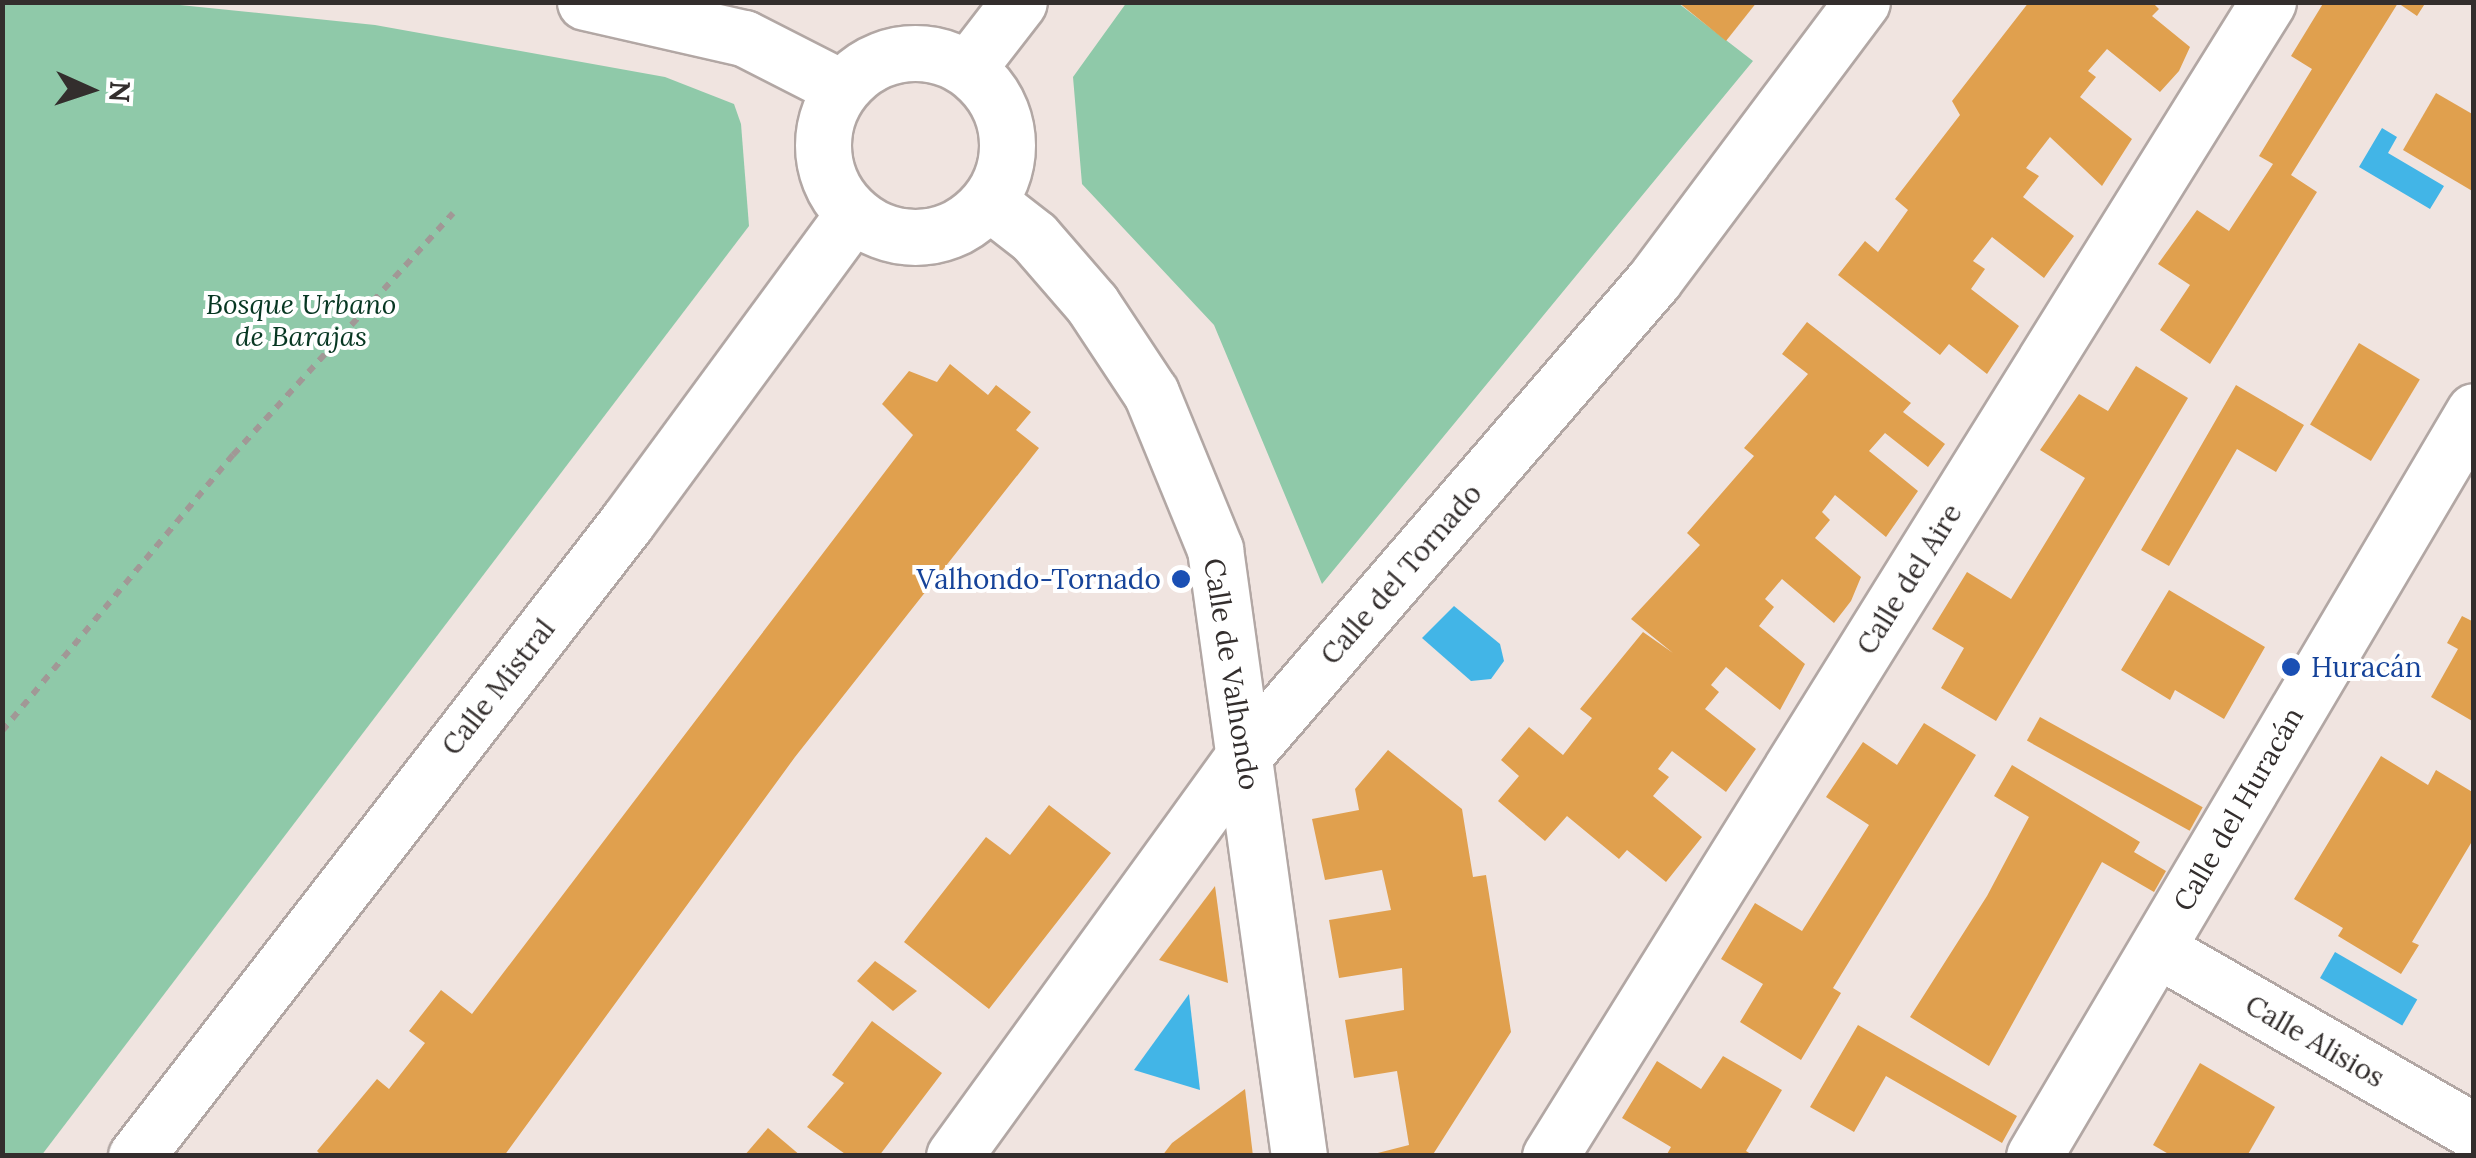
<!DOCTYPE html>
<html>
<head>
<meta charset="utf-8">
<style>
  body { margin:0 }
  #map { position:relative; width:2476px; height:1158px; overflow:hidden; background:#f0e4e0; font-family:Lora,serif }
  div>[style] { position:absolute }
  .green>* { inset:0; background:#8fc9a9 }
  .water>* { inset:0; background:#42b5e7; transform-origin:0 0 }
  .building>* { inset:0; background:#e0a04e; transform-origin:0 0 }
  .path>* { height:6px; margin-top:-3px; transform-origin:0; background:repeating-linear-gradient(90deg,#a19896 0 8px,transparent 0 16px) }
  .roads { filter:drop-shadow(2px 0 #b2a7a4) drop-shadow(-2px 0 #b2a7a4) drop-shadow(0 2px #b2a7a4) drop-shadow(0 -2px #b2a7a4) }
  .street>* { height:55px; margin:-27.5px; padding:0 27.5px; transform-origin:27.5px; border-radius:27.5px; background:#fff }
  .street>.ring { margin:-27.5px; padding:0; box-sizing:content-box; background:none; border:55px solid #fff; border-radius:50% }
  .dots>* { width:28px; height:28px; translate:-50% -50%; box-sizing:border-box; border:5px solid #fff; border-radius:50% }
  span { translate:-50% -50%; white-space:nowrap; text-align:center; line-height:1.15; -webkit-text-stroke:8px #fff; paint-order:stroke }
  .park-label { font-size:28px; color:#073722; font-style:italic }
  .street-label { font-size:28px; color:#332e2d }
  .transit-label { font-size:28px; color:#164399 }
  .right { translate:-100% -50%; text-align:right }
  .left { translate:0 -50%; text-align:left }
  .frame { position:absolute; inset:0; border:5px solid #332e2d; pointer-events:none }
  .north { position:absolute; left:40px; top:40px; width:100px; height:100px; -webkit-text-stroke:8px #fff; paint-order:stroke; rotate:93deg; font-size:28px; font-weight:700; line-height:40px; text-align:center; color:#332e2d }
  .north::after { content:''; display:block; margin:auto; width:35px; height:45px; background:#332e2d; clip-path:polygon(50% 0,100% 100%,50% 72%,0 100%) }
</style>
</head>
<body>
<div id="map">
  <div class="green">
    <i style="clip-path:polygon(1127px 2px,1678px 3px,1753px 61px,1322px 584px,1214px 325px,1082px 184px,1073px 77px)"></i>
    <i style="clip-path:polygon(2px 3px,160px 3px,375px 25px,665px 77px,734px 104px,741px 124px,749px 226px,41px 1156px,2px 1155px)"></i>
  </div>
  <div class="water">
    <i style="clip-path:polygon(2382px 128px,2397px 137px,2388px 153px,2444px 186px,2430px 209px,2359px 167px)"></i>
    <i style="clip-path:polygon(1454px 606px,1500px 644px,1504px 661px,1491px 679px,1471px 681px,1422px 638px)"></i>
    <i style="left:2335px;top:952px;width:95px;height:30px;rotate:30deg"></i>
    <i style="clip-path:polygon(1189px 994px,1200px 1090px,1134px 1070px)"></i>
  </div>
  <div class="building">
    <i style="clip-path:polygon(1678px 2px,1757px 2px,1726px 41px)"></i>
    <i style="clip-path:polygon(2029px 2px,2152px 2px,2159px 9px,2152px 16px,2190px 47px,2179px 71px,2160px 92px,2107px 49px,2088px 71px,2096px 77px,2080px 97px,2132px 139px,2102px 186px,2050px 137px,2026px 168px,2039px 176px,2023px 197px,2074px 236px,2044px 278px,1992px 237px,1973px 261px,1985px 269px,1971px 289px,2019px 326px,1987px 374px,1949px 344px,1940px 355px,1838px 275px,1865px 241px,1878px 252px,1908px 210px,1895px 199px,1960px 115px,1952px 101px)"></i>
    <i style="clip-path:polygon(2324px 2px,2426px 2px,2417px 16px,2398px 3px,2291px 175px,2317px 192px,2210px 364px,2160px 330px,2190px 285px,2158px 264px,2197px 210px,2229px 231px,2273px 164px,2259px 156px,2312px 69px,2291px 56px)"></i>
    <i style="clip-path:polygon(2436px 93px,2474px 115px,2474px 192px,2403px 150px)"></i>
    <i style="clip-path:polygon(1807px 322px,1911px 403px,1903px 412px,1945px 444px,1928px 467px,1885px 433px,1869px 451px,1918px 491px,1886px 537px,1835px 495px,1822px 512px,1830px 520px,1815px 538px,1861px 577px,1851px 601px,1834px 623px,1782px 579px,1765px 599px,1774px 607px,1759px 626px,1805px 664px,1780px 710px,1726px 667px,1711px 685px,1719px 692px,1705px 709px,1756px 749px,1726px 792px,1672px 751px,1658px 769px,1669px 777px,1653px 796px,1702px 837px,1666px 882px,1627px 850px,1619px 859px,1567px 816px,1545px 841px,1498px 801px,1519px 776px,1501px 760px,1529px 727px,1563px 755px,1592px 718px,1580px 709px,1643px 632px,1673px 653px,1631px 619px,1700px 545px,1687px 533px,1754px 456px,1744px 448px,1808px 374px,1782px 354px)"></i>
    <i style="left:2359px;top:343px;width:71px;height:95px;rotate:31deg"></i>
    <i style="clip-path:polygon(950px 364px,988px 395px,996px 385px,1031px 412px,1016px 430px,1039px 448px,795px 757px,504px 1156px,322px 1156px,317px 1151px,377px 1079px,389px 1089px,425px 1043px,409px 1031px,441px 990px,472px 1014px,913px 435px,882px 404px,909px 371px,937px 382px)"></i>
    <i style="clip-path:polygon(2136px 366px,2188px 398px,1996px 721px,1941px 688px,1964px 648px,1932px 629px,1967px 572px,2011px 599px,2085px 478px,2040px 450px,2079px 394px,2108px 411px)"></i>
    <i style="clip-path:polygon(2236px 385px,2304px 425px,2276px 472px,2237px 449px,2169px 566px,2141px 550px)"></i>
    <i style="clip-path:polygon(2169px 590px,2265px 647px,2224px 719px,2175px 690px,2170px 700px,2121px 670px)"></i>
    <i style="clip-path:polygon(2462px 616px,2474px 622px,2474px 722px,2431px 697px,2458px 649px,2447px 643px)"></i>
    <i style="left:2040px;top:717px;width:186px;height:27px;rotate:29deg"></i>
    <i style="clip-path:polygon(1924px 723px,1976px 755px,1833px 988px,1841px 993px,1801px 1060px,1740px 1022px,1763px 984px,1721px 959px,1755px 903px,1802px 931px,1869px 825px,1826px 797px,1863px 742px,1897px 765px)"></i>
    <i style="clip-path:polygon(1388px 750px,1462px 809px,1473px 877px,1486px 875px,1511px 1032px,1432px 1156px,1366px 1156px,1409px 1145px,1397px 1071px,1354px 1078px,1345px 1020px,1404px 1010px,1402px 968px,1339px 978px,1329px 920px,1391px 910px,1382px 870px,1325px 880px,1312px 819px,1359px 810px,1355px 789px)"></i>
    <i style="clip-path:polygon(2381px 756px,2428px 785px,2436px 770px,2474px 793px,2474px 838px,2412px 942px,2419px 945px,2401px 974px,2338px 936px,2343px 928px,2294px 899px)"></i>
    <i style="clip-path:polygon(2012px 765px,2140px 842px,2134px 852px,2166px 871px,2154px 892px,2102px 862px,1989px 1066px,1910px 1017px,1987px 896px,2029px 817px,1994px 796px)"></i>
    <i style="clip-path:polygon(1049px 805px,1111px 853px,989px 1009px,904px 942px,986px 837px,1010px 855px)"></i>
    <i style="clip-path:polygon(1215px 886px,1228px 983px,1159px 960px)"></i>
    <i style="clip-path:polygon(875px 961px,917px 991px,893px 1011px,857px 981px)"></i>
    <i style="clip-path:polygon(872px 1021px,942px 1073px,879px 1156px,848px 1156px,807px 1127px,844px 1083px,832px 1075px)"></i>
    <i style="clip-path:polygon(1858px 1025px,2017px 1116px,2002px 1143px,1886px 1076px,1854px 1132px,1810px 1107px)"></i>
    <i style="clip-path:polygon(1723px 1056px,1782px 1090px,1746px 1151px,1754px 1156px,1666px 1156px,1671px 1147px,1622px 1118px,1657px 1061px,1701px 1089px)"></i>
    <i style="clip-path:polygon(2200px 1063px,2275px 1107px,2247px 1156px,2172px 1156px,2153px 1145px)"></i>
    <i style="clip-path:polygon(1245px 1089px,1253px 1156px,1162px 1156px,1172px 1143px)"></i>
    <i style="clip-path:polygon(768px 1128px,801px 1156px,744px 1156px)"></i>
  </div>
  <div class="path">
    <i style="left:2px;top:731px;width:360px;rotate:-50.1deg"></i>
    <i style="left:233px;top:455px;width:327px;rotate:-47.7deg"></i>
  </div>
  <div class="roads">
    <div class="street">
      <i style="left:585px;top:2px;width:163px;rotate:12.8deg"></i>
      <i style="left:744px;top:38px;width:110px;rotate:27deg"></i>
      <i class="ring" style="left:823px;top:53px;width:129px;height:129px"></i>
      <i style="left:968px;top:68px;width:83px;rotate:-52.3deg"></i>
      <i style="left:989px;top:202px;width:57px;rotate:37.9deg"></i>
      <i style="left:1034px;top:237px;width:89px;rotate:49.1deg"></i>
      <i style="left:1092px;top:304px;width:107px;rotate:56.5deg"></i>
      <i style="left:1151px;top:393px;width:169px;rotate:67.7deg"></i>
      <i style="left:1215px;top:549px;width:613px;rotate:82.12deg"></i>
      <i style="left:2157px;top:949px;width:366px;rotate:29.9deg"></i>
      <i style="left:136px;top:1156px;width:802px;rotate:-52.24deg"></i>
      <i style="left:627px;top:522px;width:382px;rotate:-53.7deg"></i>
      <i style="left:954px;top:1156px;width:496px;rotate:-54.1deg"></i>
      <i style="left:1245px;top:754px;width:626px;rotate:-49.21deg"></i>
      <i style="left:1654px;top:280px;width:347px;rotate:-53.2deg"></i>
      <i style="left:1550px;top:1156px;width:1359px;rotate:-58.11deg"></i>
      <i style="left:2034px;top:1156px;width:865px;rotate:-59.43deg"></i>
    </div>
  </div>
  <div class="dots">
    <i style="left:1181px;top:579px;background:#1a4fb4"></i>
    <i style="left:2291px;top:667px;background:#1a4fb4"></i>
  </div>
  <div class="park-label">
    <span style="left:301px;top:320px">Bosque Urbano<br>de Barajas</span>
  </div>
  <div class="street-label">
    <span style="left:1401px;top:574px;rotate:-49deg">Calle del Tornado</span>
    <span style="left:1909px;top:579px;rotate:-58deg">Calle del Aire</span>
    <span style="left:1232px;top:674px;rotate:81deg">Calle de Valhondo</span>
    <span style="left:498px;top:687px;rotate:-52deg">Calle Mistral</span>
    <span style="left:2238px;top:809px;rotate:-60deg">Calle del Huracán</span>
    <span style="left:2315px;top:1041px;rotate:30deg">Calle Alisios</span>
  </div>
  <div class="transit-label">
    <span class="right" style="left:1161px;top:579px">Valhondo-Tornado</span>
    <span class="left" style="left:2311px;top:667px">Huracán</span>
  </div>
  <div class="frame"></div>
  <div class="north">N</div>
</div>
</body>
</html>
